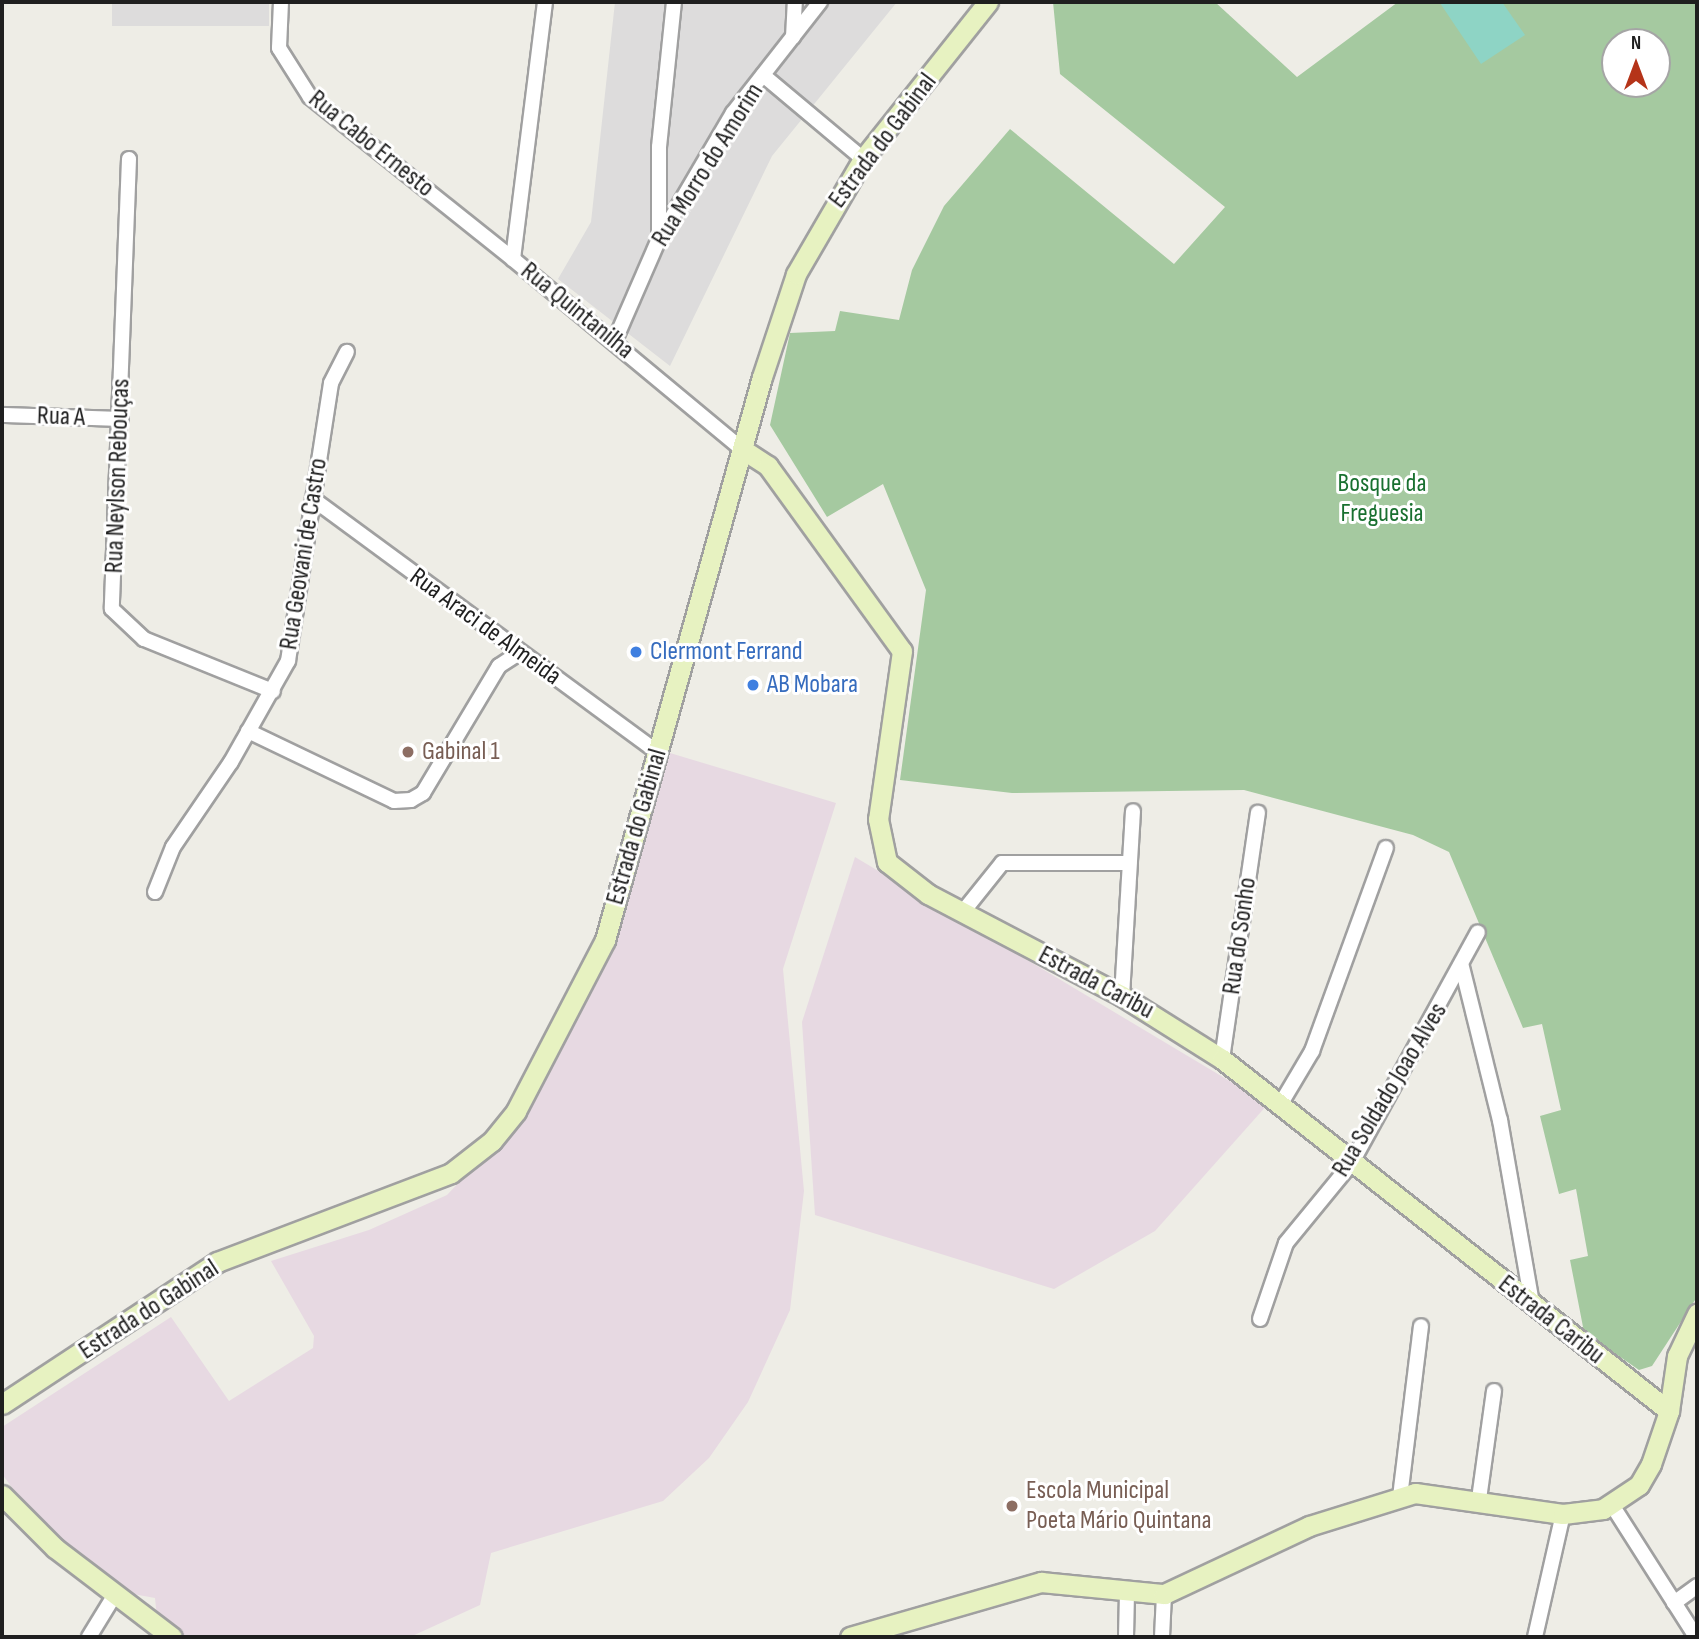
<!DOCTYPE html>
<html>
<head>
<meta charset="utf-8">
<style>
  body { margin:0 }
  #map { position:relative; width:1699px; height:1639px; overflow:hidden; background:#eeede6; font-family:"Sofia Sans Condensed",sans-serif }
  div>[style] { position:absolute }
  .residential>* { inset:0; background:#dddcdc; transform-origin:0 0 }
  .industrial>* { inset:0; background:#e7d9e2 }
  .forest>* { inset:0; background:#a5c9a0 }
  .pitch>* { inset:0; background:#8ed4c5 }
  .roads { filter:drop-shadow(2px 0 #a0a0a0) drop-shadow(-2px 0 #a0a0a0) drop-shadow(0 2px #a0a0a0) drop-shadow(0 -2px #a0a0a0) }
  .street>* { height:14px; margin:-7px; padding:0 7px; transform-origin:7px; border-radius:7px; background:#fff }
  .secondary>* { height:19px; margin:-9.5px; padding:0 9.5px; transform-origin:9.5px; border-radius:9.5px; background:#e7f2c1 }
  .dots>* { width:19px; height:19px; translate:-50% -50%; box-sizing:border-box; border:4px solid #fff; border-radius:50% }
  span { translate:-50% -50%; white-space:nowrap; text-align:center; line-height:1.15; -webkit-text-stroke:6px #fff; paint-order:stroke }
  .street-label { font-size:26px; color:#1f1f1f }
  .park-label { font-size:26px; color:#197030 }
  .shop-label { font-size:26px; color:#366cbe }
  .left { translate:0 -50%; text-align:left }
  .education-label { font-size:26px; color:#785e54 }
  .frame { position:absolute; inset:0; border:4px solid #1f1f1f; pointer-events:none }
  .north { position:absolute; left:1601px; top:28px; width:70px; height:70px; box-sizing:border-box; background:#fff; border:2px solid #a5a5a5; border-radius:50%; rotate:0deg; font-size:19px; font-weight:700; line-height:28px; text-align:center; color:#1f1f1f }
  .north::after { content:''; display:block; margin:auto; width:24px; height:32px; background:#b53419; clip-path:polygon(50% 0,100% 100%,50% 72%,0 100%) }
</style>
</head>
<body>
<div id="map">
  <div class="residential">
    <i style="left:112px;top:2px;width:157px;height:24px"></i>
    <i style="clip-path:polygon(615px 2px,897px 2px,772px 156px,670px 366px,558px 279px,591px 222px)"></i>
  </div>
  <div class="industrial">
    <i style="clip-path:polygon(670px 753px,836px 803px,783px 969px,804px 1191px,790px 1310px,748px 1402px,709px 1458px,663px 1501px,491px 1553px,480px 1605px,410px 1637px,186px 1637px,157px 1618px,155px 1598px,122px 1592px,39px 1524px,2px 1474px,2px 1427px,171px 1317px,229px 1401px,313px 1348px,314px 1336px,271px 1261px,369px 1230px,447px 1195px,495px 1144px,558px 1056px,618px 933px)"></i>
    <i style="clip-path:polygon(855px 857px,1268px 1104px,1155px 1231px,1054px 1289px,815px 1215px,802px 1022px)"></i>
  </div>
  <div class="forest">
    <i style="clip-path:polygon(evenodd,1053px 2px,1215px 2px,1297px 77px,1398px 2px,1697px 2px,1697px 1297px,1652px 1366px,1639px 1370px,1584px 1332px,1570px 1260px,1588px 1256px,1576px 1189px,1559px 1194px,1540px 1116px,1561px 1110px,1542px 1024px,1523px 1028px,1449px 852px,1413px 835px,1244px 790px,1012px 793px,900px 780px,926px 590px,883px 484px,827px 517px,770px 425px,790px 333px,835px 331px,840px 311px,899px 320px,912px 270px,944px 206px,1010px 129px,1174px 264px,1225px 207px,1060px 74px,1053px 2px,1615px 42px,1657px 42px,1657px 84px,1615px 84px,1615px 42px)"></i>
  </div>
  <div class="pitch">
    <i style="clip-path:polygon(1502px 2px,1525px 35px,1481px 64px,1440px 3px)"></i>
  </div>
  <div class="roads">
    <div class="street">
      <i style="left:281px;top:2px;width:46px;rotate:92.5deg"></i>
      <i style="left:279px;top:48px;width:58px;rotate:57.7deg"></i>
      <i style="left:310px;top:97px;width:260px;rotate:38.6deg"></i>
      <i style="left:545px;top:2px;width:259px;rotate:97.1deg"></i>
      <i style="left:513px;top:259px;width:298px;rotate:39.7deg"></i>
      <i style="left:793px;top:37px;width:35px;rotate:-87deg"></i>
      <i style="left:763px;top:75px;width:131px;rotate:40deg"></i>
      <i style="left:129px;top:159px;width:450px;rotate:92.2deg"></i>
      <i style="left:112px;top:609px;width:44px;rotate:43.2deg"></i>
      <i style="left:144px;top:639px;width:139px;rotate:22deg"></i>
      <i style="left:659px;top:237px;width:90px;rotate:-90deg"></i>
      <i style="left:659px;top:147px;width:146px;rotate:-84.1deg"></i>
      <i style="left:615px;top:340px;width:110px;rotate:-66.5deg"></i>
      <i style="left:659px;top:239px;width:146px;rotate:-59.6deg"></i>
      <i style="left:733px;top:113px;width:141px;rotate:-51.9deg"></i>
      <i style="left:2px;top:415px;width:119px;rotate:1.9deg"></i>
      <i style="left:313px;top:499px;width:428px;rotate:36.3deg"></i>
      <i style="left:248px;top:731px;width:162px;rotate:25.6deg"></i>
      <i style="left:394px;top:801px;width:17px;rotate:-3deg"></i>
      <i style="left:411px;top:800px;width:14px;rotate:-30deg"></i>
      <i style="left:423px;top:793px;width:148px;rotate:-59.1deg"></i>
      <i style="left:499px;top:666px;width:24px;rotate:-33deg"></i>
      <i style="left:155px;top:892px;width:48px;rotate:-68.2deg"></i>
      <i style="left:173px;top:847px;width:103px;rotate:-55.7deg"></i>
      <i style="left:231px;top:762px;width:116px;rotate:-60.6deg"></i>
      <i style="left:288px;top:661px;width:281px;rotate:-81.2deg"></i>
      <i style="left:331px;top:383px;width:35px;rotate:-63deg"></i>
      <i style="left:962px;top:913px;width:64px;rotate:-51.3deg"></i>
      <i style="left:1002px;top:863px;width:127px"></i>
      <i style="left:1462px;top:967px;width:158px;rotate:76.1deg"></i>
      <i style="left:1500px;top:1120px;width:187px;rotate:80.1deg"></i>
      <i style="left:1122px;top:996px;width:185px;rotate:-86.6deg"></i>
      <i style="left:1222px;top:1059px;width:249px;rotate:-81.7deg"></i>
      <i style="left:1280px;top:1105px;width:63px;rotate:-59.3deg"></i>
      <i style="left:1312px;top:1051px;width:216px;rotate:-70deg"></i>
      <i style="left:1260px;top:1319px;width:80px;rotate:-71.1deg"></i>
      <i style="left:1286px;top:1243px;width:102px;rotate:-50.6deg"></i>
      <i style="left:1351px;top:1164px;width:264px;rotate:-61.3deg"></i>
      <i style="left:1400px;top:1497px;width:172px;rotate:-83deg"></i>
      <i style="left:1479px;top:1499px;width:109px;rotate:-82.1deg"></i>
      <i style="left:1612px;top:1505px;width:156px;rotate:57.5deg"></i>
      <i style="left:1674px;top:1603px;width:29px;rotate:-36deg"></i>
      <i style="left:89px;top:1637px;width:48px;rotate:-58.6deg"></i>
      <i style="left:1126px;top:1637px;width:43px;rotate:-88.7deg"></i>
      <i style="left:1162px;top:1637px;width:43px;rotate:-87.3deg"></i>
      <i style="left:1535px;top:1637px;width:126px;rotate:-77.2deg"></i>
    </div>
    <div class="secondary">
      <i style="left:742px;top:449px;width:31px;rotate:33deg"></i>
      <i style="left:768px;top:466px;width:228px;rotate:54.1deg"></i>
      <i style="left:902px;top:651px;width:170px;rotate:98.1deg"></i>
      <i style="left:878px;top:819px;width:44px;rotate:78.2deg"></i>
      <i style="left:887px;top:862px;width:52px;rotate:38deg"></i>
      <i style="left:928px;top:894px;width:219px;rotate:27.7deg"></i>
      <i style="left:1122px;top:996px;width:118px;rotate:32.2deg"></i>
      <i style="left:1222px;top:1059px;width:569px;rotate:38.22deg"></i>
      <i style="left:2px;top:1404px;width:258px;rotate:-33.4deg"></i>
      <i style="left:217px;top:1262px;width:250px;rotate:-20.8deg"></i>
      <i style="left:451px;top:1173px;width:52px;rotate:-38deg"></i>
      <i style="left:492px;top:1141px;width:38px;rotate:-51deg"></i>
      <i style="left:516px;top:1111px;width:193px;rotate:-62.5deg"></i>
      <i style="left:605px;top:940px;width:584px;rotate:-74.42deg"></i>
      <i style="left:762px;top:377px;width:108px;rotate:-71.7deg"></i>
      <i style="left:796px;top:274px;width:133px;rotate:-59.8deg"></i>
      <i style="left:863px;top:159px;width:201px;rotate:-51.5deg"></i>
      <i style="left:2px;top:1495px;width:75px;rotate:45deg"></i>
      <i style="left:55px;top:1548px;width:147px;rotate:37.3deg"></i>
      <i style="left:850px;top:1637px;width:199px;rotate:-16.1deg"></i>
      <i style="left:1041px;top:1582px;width:124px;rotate:5.6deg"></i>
      <i style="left:1164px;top:1594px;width:160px;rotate:-25.1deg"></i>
      <i style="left:1309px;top:1526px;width:111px;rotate:-17.3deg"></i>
      <i style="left:1415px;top:1493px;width:149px;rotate:8.1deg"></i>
      <i style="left:1563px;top:1514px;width:40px;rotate:-7.1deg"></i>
      <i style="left:1603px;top:1509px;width:43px;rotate:-33.7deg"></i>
      <i style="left:1639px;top:1485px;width:24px;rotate:-60deg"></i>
      <i style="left:1651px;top:1464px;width:56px;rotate:-71.2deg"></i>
      <i style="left:1669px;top:1411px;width:56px;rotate:-81.7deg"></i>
      <i style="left:1677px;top:1356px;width:47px;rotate:-64.5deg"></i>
    </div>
  </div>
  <div class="dots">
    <i style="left:636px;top:652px;background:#3f7fe0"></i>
    <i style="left:753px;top:685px;background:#3f7fe0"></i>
    <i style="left:408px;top:752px;background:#8d6e63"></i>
    <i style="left:1012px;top:1506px;background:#8d6e63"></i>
  </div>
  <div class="street-label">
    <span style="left:883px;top:141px;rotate:-53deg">Estrada do Gabinal</span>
    <span style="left:371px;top:144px;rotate:39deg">Rua Cabo Ernesto</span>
    <span style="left:708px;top:165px;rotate:-58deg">Rua Morro do Amorim</span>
    <span style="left:577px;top:311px;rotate:39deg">Rua Quintanilha</span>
    <span style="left:61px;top:417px;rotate:2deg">Rua A</span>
    <span style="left:118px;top:476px;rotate:-88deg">Rua Neylson Rebouças</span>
    <span style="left:304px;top:554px;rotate:-81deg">Rua Geovani de Castro</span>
    <span style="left:485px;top:627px;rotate:36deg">Rua Araci de Almeida</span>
    <span style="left:637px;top:827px;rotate:-74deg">Estrada do Gabinal</span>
    <span style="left:1240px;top:936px;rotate:-82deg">Rua do Sonho</span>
    <span style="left:1096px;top:983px;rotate:28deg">Estrada Caribu</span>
    <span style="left:1390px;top:1090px;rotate:-59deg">Rua Soldado Joao Alves</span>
    <span style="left:149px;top:1310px;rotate:-33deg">Estrada do Gabinal</span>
    <span style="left:1551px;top:1320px;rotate:38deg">Estrada Caribu</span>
  </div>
  <div class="park-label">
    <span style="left:1382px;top:499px">Bosque da<br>Freguesia</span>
  </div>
  <div class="shop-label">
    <span class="left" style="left:650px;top:652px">Clermont Ferrand</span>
    <span class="left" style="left:767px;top:685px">AB Mobara</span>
  </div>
  <div class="education-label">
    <span class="left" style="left:422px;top:752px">Gabinal 1</span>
    <span class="left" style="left:1026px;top:1506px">Escola Municipal<br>Poeta Mário Quintana</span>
  </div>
  <div class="frame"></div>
  <div class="north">N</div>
</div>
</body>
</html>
